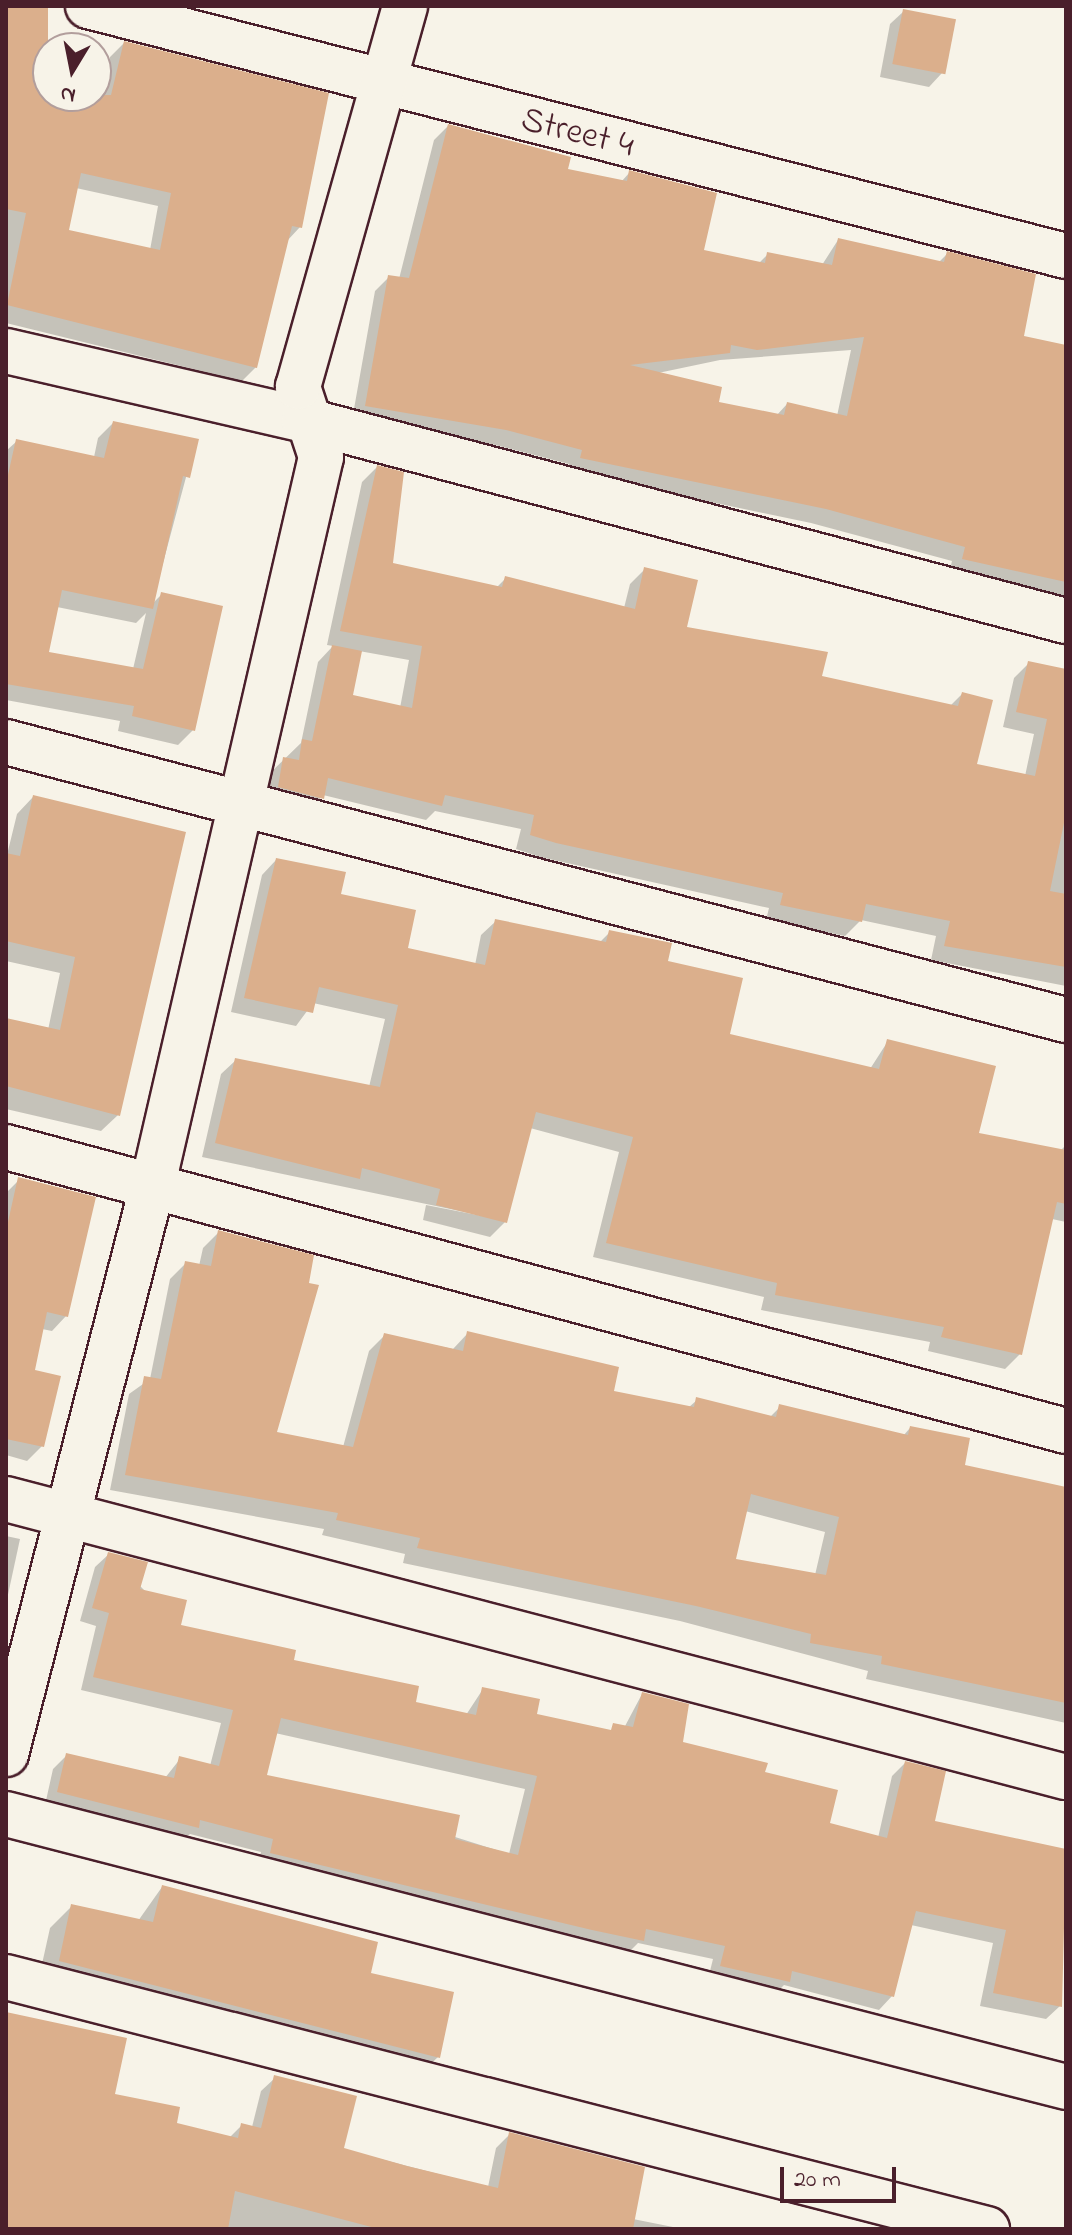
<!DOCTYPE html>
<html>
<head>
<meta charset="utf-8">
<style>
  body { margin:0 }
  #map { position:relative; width:1072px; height:2235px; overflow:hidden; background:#f7f3e8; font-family:"Indie Flower",sans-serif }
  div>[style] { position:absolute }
  .shadow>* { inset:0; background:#0003 }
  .building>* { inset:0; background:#dbaf8c; transform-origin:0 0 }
  .roads { filter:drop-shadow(2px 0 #4a1f2b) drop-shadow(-2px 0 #4a1f2b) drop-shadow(0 2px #4a1f2b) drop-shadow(0 -2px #4a1f2b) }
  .minor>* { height:44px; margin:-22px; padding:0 22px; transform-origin:22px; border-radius:22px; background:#f7f3e8 }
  span { translate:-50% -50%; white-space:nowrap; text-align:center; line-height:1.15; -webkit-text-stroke:8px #f7f3e8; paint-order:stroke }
  .street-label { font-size:36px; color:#4a1f2b }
  .frame { position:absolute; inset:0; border:8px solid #4a1f2b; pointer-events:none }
  .north { position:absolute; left:32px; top:32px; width:80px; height:80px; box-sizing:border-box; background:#f7f3e8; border:2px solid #b29e9c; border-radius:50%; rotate:190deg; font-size:22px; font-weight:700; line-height:32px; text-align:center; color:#4a1f2b }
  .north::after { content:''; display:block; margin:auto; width:28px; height:36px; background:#4a1f2b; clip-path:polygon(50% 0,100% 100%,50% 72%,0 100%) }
  .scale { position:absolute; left:780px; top:2167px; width:116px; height:36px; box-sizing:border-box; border:4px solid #4a1f2b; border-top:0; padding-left:10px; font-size:24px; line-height:28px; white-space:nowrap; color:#4a1f2b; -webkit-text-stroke:6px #f7f3e8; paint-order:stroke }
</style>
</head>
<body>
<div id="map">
  <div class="shadow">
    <i style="clip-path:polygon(evenodd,6px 6px,21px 6px,48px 96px,101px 95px,110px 57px,124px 43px,300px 227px,287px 241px,256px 367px,242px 381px,6px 323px,6px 6px,76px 188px,158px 206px,150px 250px,67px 232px,76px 188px)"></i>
    <i style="clip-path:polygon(904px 11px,942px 73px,929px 87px,880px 77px,890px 24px)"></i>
    <i style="clip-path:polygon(evenodd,448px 126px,566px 170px,621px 182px,630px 172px,702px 252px,758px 264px,768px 254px,822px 265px,838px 240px,938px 263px,947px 254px,1022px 338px,1066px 347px,1066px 603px,949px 573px,952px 561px,811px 523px,567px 472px,569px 464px,491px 444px,352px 420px,375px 291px,389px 277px,399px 279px,434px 140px,448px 126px,851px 350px,837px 416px,787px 404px,776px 416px,717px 403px,658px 373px,720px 360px,851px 350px)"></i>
    <i style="clip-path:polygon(evenodd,113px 423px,196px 440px,152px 604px,162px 594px,193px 730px,178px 745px,118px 731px,120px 721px,6px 700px,6px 451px,17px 441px,94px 457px,98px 438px,113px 423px,57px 607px,136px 623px,146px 613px,133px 669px,47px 653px,57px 607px)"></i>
    <i style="clip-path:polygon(evenodd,377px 467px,391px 565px,496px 588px,506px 578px,624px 608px,630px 584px,645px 569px,684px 628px,820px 678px,950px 706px,962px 694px,974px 766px,1025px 776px,1034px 734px,1003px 727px,1014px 678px,1029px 663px,1066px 672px,1066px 986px,931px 960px,936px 936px,861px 920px,845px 936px,766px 920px,769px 908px,540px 857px,516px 849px,521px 829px,435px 811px,426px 820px,323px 795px,307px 813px,264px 802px,269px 774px,301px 743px,318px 662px,333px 646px,327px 645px,362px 482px,377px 467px,359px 651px,409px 660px,400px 708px,350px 697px,359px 651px)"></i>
    <i style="clip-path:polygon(33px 797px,118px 1115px,101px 1131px,6px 1109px,6px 1020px,48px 1030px,60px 973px,6px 961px,6px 859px,17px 814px)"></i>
    <i style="clip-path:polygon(276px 860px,339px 895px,405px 949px,475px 965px,481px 935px,496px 921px,600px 942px,610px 932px,666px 963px,727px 1035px,870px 1069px,888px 1041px,977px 1135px,1060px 1151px,1066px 1145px,1066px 1222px,1052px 1219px,1020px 1354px,1005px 1369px,928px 1351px,930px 1342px,761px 1310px,764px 1297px,593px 1257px,619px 1152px,530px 1128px,505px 1222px,490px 1237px,423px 1220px,426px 1205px,498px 1219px,202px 1157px,221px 1074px,236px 1060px,369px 1087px,385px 1019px,313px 1003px,296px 1026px,231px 1012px,262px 875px)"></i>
    <i style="clip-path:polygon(19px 1180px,66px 1316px,52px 1331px,42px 1329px,32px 1371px,42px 1446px,27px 1461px,6px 1455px,6px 1193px)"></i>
    <i style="clip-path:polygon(evenodd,219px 1232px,274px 1434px,343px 1447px,369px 1351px,385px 1335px,453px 1349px,468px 1333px,612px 1392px,688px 1408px,697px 1400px,770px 1417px,780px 1407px,903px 1436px,910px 1428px,963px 1466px,1066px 1489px,1066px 1723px,866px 1679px,868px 1671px,680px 1621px,403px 1563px,405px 1554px,322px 1535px,324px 1529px,110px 1490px,129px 1394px,150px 1379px,170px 1279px,186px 1263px,199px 1266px,203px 1248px,219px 1232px,745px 1511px,825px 1532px,815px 1575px,733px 1560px,745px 1511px)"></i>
    <i style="clip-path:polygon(6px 1536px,20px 1539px,6px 1604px)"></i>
    <i style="clip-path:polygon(evenodd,109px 1554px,179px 1626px,414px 1704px,466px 1715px,483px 1689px,534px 1716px,608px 1731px,624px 1728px,642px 1694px,680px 1744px,763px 1774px,828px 1825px,878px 1838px,892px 1776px,905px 1763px,933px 1822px,1066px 1853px,1060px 2006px,1046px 2019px,980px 2006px,993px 1943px,911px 1925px,892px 1996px,879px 2010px,784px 1985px,774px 1995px,708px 1979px,713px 1959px,638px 1943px,628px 1953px,258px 1867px,261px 1852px,190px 1834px,183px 1840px,45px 1805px,53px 1769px,67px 1755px,165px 1778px,180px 1759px,210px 1766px,221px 1723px,81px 1690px,96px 1626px,80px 1621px,95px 1567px,109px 1554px,275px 1733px,525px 1789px,509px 1854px,265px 1777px,275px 1733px)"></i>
    <i style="clip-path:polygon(162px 1887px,368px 1975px,438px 2057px,416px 2078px,38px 1982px,50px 1928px,72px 1906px,138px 1921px)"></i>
    <i style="clip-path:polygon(6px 2015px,113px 2095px,175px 2125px,229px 2138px,242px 2125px,252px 2127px,261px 2091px,275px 2078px,342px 2149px,488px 2187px,496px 2148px,510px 2134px,633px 2219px,683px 2229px,6px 2229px)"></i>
  </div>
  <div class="building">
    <i style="clip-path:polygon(evenodd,6px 6px,48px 6px,48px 96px,111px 95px,124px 41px,329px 93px,302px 228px,292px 226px,257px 368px,7px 305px,26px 213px,6px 209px,6px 6px,81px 173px,171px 193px,160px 250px,69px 230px,81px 173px)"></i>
    <i style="left:903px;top:9px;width:54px;height:56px;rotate:11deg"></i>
    <i style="clip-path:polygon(evenodd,448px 124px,571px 157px,568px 169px,627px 181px,629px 170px,717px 193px,704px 250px,765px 263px,767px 252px,832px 265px,838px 238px,944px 262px,947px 251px,1036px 274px,1024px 336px,1066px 345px,1066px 582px,962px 559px,965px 547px,826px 509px,580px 458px,582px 450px,506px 430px,365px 406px,388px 275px,409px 278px,448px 124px,864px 337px,847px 416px,787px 402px,784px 415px,719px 402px,722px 387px,630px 365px,730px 353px,731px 345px,757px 350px,864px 337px)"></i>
    <i style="clip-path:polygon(113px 421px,199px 439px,190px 478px,183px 476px,153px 609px,62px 590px,49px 652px,143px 669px,161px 592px,223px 606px,195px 731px,132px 716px,134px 706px,6px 684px,6px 484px,16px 439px,104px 458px)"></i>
    <i style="clip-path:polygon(377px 465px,404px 472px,393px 563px,502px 587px,505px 576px,635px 609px,644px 567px,698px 580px,687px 627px,828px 652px,822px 676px,958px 706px,962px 692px,993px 700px,977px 764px,1035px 776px,1047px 719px,1016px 712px,1028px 661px,1066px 669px,1066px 813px,1050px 891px,1066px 894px,1066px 967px,944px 946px,950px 921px,866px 904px,862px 922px,780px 905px,783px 893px,556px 843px,530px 835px,534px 815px,445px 795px,442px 806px,328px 778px,324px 799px,278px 787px,283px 757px,299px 760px,302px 739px,312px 741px,332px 645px,362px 651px,353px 695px,412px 708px,422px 646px,340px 631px)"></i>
    <i style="clip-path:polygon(33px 795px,186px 832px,120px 1116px,6px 1086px,6px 1018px,60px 1030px,75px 957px,6px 941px,6px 853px,20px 856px)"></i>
    <i style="clip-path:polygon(276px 858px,346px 872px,341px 894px,416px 910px,408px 948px,485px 965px,495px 919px,606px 942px,609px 930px,672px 943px,668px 961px,743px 978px,730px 1034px,879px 1069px,887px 1039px,996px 1066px,979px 1133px,1066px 1150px,1066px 1204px,1057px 1202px,1022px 1355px,941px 1337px,944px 1327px,775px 1295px,777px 1283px,606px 1243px,633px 1137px,536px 1112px,507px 1223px,436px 1205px,440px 1189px,362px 1168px,360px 1179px,215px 1143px,235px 1058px,380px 1087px,398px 1005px,319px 987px,313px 1013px,244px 998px)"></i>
    <i style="clip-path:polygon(18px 1177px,96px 1197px,68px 1317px,47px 1312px,35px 1370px,61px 1376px,44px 1447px,6px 1439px,6px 1231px)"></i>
    <i style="clip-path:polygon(evenodd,218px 1230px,314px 1255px,309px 1283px,319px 1285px,277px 1432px,353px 1447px,384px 1333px,463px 1351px,467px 1331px,619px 1367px,614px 1391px,694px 1407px,696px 1397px,776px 1417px,779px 1404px,908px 1435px,910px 1426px,970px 1438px,965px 1465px,1066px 1487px,1066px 1703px,881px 1664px,882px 1656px,810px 1643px,811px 1634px,696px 1606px,417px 1548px,420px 1538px,336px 1520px,338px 1513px,125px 1475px,144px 1376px,161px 1379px,185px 1261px,211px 1266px,218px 1230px,751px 1494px,839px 1517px,826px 1575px,736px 1559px,751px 1494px)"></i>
    <i style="clip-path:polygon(evenodd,108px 1552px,148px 1562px,140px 1589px,187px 1600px,181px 1625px,296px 1650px,294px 1660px,419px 1686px,416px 1702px,476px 1715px,482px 1687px,540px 1699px,537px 1714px,611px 1730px,613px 1723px,633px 1727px,642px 1692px,689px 1704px,683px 1742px,768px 1763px,765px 1772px,838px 1790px,830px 1823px,887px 1838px,905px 1761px,946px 1771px,935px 1821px,1066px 1849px,1062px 2007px,993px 1993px,1006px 1930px,916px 1911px,894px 1997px,792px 1971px,790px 1982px,720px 1966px,725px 1946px,646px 1929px,644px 1941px,592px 1930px,270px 1853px,273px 1839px,200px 1820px,199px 1828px,57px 1792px,66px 1753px,174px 1778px,179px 1756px,219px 1766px,233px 1710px,93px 1677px,109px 1613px,92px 1608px,108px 1552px,281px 1718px,537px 1776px,518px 1855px,455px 1839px,460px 1815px,267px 1775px,281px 1718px)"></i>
    <i style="clip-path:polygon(162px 1885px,378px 1942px,371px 1973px,454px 1992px,440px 2058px,59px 1961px,71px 1904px,153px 1922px)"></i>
    <i style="clip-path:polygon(6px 2012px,127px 2038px,115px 2094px,180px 2107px,177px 2123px,238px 2138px,241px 2123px,261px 2128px,274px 2075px,357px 2096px,344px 2148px,407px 2166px,498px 2188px,509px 2132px,645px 2167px,633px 2229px,379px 2229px,235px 2191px,228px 2229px,6px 2229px)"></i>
  </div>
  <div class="roads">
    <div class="minor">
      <i style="left:88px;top:6px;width:1009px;rotate:14.34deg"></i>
      <i style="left:6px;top:351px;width:306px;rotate:13deg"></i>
      <i style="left:304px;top:420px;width:788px;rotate:14.78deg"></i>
      <i style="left:6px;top:742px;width:1096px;rotate:14.7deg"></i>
      <i style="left:6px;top:1147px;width:1097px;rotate:15deg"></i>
      <i style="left:6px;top:1499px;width:1096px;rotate:14.7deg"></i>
      <i style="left:6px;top:1754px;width:589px;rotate:-75.54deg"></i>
      <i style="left:153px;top:1184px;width:746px;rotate:-76.99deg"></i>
      <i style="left:321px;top:457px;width:74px;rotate:-108.2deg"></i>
      <i style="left:298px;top:387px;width:396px;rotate:-74.3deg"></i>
      <i style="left:6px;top:1814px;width:1095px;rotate:14.44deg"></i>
      <i style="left:6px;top:1977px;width:1013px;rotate:14.41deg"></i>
    </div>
  </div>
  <div class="street-label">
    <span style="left:577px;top:134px;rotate:14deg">Street 4</span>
  </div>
  <div class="frame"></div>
  <div class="north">N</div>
  <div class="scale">20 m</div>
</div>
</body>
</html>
